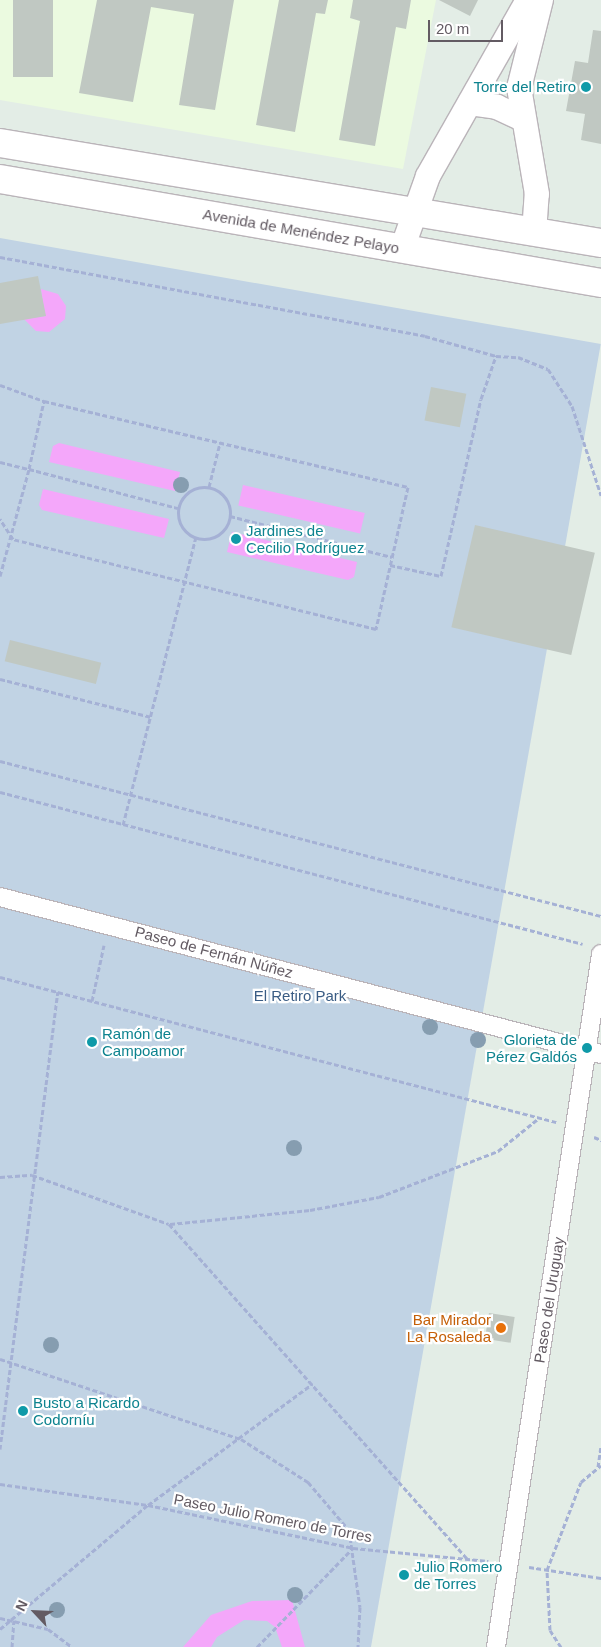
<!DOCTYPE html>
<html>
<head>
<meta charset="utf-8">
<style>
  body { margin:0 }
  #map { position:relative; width:601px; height:1647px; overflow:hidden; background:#e3ede6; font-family:Arial,sans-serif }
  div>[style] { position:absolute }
  .medical>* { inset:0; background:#ebfae0 }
  .green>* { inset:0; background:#c1d3e4; transform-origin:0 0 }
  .water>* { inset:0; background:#f4a7fa; transform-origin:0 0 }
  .building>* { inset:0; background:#c0c8c2; transform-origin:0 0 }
  .path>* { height:3px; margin-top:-1.5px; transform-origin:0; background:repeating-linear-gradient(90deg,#a5b1d5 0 5px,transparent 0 7.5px) }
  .path>.ring { margin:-1.5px; padding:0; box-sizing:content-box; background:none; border:3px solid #a5b1d5; border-radius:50% }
  .roads { filter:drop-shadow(1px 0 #bab4b9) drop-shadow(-1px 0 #bab4b9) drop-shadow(0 1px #bab4b9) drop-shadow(0 -1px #bab4b9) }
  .pedestrian>* { height:18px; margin:-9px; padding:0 9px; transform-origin:9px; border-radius:9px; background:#fff }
  .minor>* { height:24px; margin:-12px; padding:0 12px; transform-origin:12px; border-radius:12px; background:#fff }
  .secondary>* { height:28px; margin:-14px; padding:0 14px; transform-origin:14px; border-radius:14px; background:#fff }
  .trees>* { width:16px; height:16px; margin:-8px; border-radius:50%; background:#869db0 }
  .dots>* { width:14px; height:14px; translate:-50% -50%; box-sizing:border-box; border:2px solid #fff; border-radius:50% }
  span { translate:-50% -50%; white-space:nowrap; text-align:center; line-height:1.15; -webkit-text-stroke:4.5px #fff; paint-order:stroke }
  .culture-label { font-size:15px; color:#0d838f }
  .right { translate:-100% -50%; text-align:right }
  .left { translate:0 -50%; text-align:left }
  .street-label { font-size:15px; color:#635b63 }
  .park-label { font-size:15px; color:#3a5c84 }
  .food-label { font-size:15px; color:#c56008 }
  .north { position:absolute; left:10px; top:1587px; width:50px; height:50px; -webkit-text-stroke:4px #fff; paint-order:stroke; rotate:295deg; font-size:14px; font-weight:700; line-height:20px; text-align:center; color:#635b63 }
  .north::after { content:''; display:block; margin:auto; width:18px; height:22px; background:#635b63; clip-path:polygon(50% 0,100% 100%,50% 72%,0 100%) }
  .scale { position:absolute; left:428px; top:20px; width:75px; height:22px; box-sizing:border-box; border:2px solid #635b63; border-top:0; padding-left:6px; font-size:15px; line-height:18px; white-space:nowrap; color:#635b63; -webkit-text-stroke:4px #fff; paint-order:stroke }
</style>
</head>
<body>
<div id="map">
  <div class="medical">
    <i style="clip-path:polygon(0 0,436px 0,403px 169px,0 100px)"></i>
  </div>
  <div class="green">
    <i style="left:0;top:238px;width:610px;height:1409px;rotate:10deg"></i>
  </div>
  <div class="water">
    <i style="clip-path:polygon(41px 289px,58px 294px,66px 306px,65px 319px,49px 332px,36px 331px,24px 319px,45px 316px)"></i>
    <i style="clip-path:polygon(59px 443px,180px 472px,175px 491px,49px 462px,53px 446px)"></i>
    <i style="left:243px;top:485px;width:125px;height:21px;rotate:13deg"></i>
    <i style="clip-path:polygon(43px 489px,169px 519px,164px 538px,42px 510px,39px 505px)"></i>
    <i style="clip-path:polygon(232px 532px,357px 562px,354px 577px,348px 580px,227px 552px)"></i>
    <i style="clip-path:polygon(292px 1600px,305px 1647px,282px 1647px,275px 1627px,267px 1621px,244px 1620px,217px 1637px,211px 1647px,183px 1647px,211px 1615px,252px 1601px)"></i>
  </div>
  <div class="building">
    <i style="left:13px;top:0;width:40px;height:77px"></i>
    <i style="clip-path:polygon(97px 0,234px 0,215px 110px,179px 105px,194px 14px,151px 7px,133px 102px,79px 93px)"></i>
    <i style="clip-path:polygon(279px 0,328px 0,325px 14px,316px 13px,295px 132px,256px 125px)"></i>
    <i style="clip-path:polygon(353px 0,411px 0,406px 29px,396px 27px,375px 146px,339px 140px,360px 21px,350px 18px)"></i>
    <i style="clip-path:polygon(439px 0,478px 0,470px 16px)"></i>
    <i style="clip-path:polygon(593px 30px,601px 31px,601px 144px,581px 140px,585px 114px,566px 111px,575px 61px,588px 63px)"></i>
    <i style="clip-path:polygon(38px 276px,46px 316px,0 324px,0 283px)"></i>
    <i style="left:431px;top:387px;width:36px;height:34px;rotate:11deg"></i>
    <i style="left:475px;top:525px;width:123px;height:105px;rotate:13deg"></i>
    <i style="left:10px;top:640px;width:94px;height:22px;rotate:14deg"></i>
    <i style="left:489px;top:1313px;width:26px;height:26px;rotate:9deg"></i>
  </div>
  <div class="path">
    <i style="left:0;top:257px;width:432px;rotate:10.5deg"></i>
    <i style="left:425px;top:336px;width:74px;rotate:15.7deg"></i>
    <i style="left:0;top:385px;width:47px;rotate:20deg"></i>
    <i style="left:44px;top:401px;width:374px;rotate:13.3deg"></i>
    <i style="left:408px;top:487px;width:146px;rotate:102.7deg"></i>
    <i style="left:376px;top:629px;width:374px;rotate:-166.1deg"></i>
    <i style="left:13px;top:539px;width:24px;rotate:-123deg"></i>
    <i style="left:0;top:462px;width:30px;rotate:14deg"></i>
    <i style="left:29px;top:469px;width:70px;rotate:-77.6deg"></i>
    <i class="ring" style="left:178px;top:487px;width:49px;height:49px"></i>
    <i style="left:209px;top:487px;width:45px;rotate:-76deg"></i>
    <i style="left:230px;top:516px;width:167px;rotate:14.2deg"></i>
    <i style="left:390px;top:565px;width:52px;rotate:12.2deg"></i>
    <i style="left:441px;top:576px;width:181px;rotate:-77.3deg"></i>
    <i style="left:481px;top:399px;width:46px;rotate:-70.8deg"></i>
    <i style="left:496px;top:356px;width:22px;rotate:3deg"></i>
    <i style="left:518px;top:357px;width:32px;rotate:22deg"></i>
    <i style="left:548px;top:369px;width:44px;rotate:57deg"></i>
    <i style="left:572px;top:406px;width:94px;rotate:72deg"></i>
    <i style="left:0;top:576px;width:111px;rotate:-74.8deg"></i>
    <i style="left:29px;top:469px;width:154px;rotate:14.7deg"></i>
    <i style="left:0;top:679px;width:156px;rotate:14.1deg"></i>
    <i style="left:0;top:761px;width:621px;rotate:14.46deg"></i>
    <i style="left:0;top:792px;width:602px;rotate:14.61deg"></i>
    <i style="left:123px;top:825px;width:297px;rotate:-75.8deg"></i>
    <i style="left:0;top:977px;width:575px;rotate:14.62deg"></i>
    <i style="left:92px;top:1001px;width:57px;rotate:-77.9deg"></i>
    <i style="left:594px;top:1137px;width:8px;rotate:23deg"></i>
    <i style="left:0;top:1177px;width:32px;rotate:-4deg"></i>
    <i style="left:32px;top:1175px;width:145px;rotate:19.7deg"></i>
    <i style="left:169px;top:1224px;width:448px;rotate:48.3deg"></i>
    <i style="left:170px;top:1224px;width:141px;rotate:-5.7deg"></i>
    <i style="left:310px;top:1210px;width:70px;rotate:-10.7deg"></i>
    <i style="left:379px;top:1197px;width:128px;rotate:-21.1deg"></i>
    <i style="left:498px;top:1151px;width:53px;rotate:-38.8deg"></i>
    <i style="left:0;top:1359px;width:254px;rotate:18.4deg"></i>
    <i style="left:241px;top:1439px;width:80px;rotate:32.7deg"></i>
    <i style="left:308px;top:1482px;width:63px;rotate:49.5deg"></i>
    <i style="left:349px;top:1530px;width:78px;rotate:81.9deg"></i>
    <i style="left:360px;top:1607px;width:40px;rotate:92.9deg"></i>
    <i style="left:0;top:1449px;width:461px;rotate:-82.8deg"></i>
    <i style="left:598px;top:1467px;width:22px;rotate:-82deg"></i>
    <i style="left:0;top:1484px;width:149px;rotate:8.1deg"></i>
    <i style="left:148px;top:1505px;width:209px;rotate:11.8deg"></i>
    <i style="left:353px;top:1548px;width:136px;rotate:5.5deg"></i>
    <i style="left:529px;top:1567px;width:73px;rotate:8.7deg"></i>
    <i style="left:0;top:1618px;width:49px;rotate:12.9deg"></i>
    <i style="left:48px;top:1629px;width:30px;rotate:37deg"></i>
    <i style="left:0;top:1629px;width:193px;rotate:-40deg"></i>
    <i style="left:148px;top:1505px;width:204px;rotate:-36.4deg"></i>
    <i style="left:12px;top:1647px;width:27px;rotate:-86deg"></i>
    <i style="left:257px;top:1647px;width:138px;rotate:-45.9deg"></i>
    <i style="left:561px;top:1647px;width:20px;rotate:-123deg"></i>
    <i style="left:550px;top:1630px;width:60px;rotate:-92.9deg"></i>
    <i style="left:547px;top:1570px;width:94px;rotate:-68.9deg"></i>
    <i style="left:581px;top:1482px;width:26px;rotate:-40deg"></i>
  </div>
  <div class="roads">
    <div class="pedestrian">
      <i style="left:0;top:897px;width:621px;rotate:14.64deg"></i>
      <i style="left:496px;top:1647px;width:701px;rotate:-81.38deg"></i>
    </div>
    <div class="minor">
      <i style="left:470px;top:103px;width:27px;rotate:8deg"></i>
      <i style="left:497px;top:107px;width:29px;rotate:25deg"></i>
      <i style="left:534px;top:233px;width:39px;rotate:-86deg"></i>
      <i style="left:537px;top:194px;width:108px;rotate:-99.6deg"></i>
      <i style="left:519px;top:88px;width:91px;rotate:-76deg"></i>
      <i style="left:402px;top:249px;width:77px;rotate:-70.4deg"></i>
      <i style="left:428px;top:176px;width:202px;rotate:-60.4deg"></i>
    </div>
    <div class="secondary">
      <i style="left:0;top:143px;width:609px;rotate:9.45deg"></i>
      <i style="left:0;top:179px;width:610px;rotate:9.82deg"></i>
    </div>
  </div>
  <div class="trees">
    <i style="left:181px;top:485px"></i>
    <i style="left:430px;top:1027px"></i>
    <i style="left:478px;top:1040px"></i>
    <i style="left:294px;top:1148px"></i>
    <i style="left:51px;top:1345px"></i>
    <i style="left:295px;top:1595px"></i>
    <i style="left:57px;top:1610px"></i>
  </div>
  <div class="dots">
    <i style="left:586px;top:87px;background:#0f9aa8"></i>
    <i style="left:236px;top:539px;background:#0f9aa8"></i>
    <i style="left:92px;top:1042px;background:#0f9aa8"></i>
    <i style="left:587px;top:1048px;background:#0f9aa8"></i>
    <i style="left:501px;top:1328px;background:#e8710a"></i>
    <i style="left:23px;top:1411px;background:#0f9aa8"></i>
    <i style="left:404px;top:1575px;background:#0f9aa8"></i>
  </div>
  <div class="culture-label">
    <span class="right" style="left:576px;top:87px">Torre del Retiro</span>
    <span class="left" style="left:246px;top:539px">Jardines de<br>Cecilio Rodríguez</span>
    <span class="left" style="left:102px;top:1042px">Ramón de<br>Campoamor</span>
    <span class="right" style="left:577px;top:1048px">Glorieta de<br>Pérez Galdós</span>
    <span class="left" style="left:33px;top:1411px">Busto a Ricardo<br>Codorníu</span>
    <span class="left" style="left:414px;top:1575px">Julio Romero<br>de Torres</span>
  </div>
  <div class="street-label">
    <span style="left:301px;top:231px;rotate:10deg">Avenida de Menéndez Pelayo</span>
    <span style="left:214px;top:952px;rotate:15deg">Paseo de Fernán Núñez</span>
    <span style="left:549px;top:1300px;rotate:-81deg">Paseo del Uruguay</span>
    <span style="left:273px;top:1518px;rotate:11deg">Paseo Julio Romero de Torres</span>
  </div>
  <div class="park-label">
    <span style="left:300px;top:996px">El Retiro Park</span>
  </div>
  <div class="food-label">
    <span class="right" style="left:491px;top:1328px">Bar Mirador<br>La Rosaleda</span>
  </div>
  <div class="north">N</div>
  <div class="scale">20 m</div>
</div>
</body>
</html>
